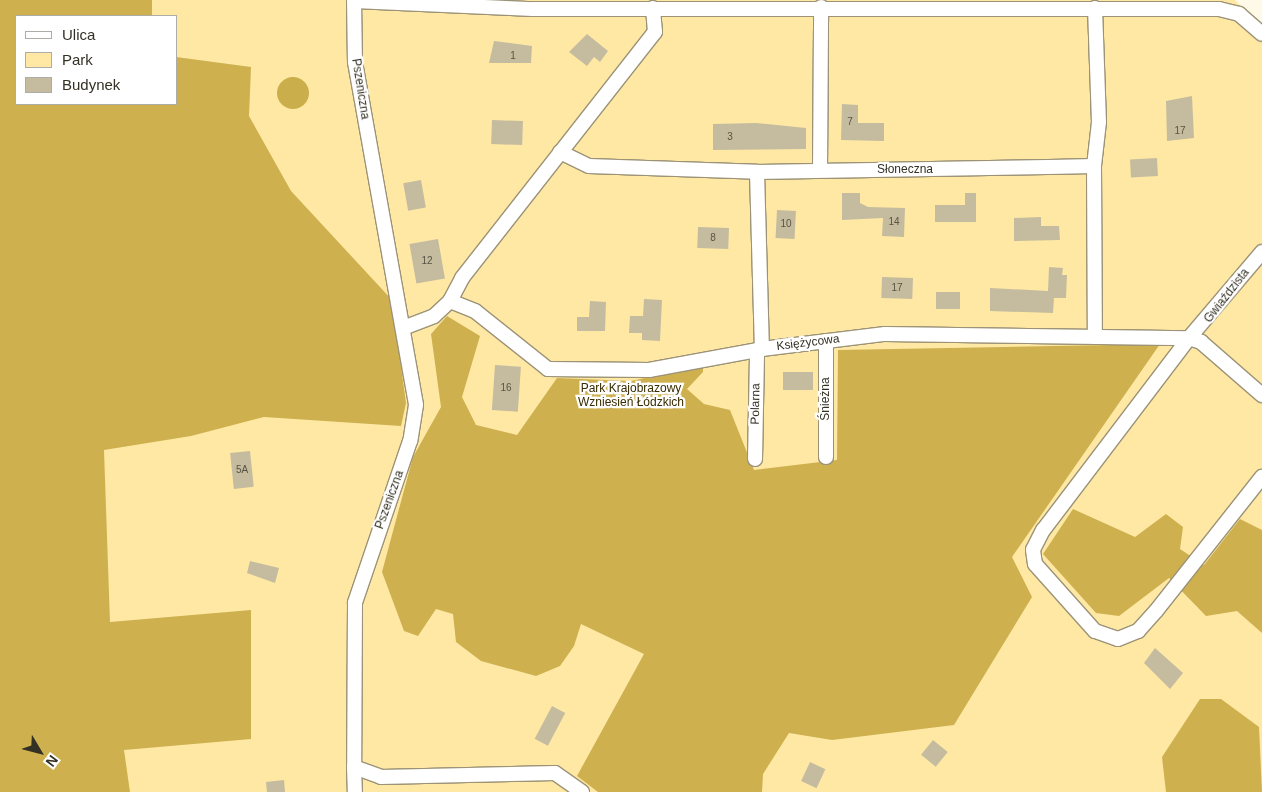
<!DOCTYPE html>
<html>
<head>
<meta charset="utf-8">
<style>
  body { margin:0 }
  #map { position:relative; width:1262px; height:792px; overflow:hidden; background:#fffae8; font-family:Helvetica,sans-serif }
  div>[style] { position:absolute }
  .green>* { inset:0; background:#fee8a4 }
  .forest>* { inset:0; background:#ceb04f }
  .water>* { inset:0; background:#cbae4c }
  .round { border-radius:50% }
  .building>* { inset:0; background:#c5bc9f; transform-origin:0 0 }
  .roads { filter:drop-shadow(1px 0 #9c9377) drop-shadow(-1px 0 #9c9377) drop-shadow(0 1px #9c9377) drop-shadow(0 -1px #9c9377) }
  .minor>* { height:14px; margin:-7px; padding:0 7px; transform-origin:7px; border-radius:7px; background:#fff }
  span { translate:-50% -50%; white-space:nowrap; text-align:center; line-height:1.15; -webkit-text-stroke:4.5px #fff; paint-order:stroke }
  .number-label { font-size:10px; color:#585343 }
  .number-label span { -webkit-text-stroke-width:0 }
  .street-label { font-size:12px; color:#333024 }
  .park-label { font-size:12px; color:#382c01 }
  .legend { position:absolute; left:15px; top:15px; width:162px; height:90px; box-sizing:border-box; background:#fff; border:1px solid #adaca7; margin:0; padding:6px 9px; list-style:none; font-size:15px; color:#333024 }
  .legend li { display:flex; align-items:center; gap:10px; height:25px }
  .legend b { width:25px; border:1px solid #adaca7 }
  .north { position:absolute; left:15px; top:727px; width:50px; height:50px; -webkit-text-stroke:4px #fff; paint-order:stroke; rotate:127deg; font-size:14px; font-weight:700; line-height:20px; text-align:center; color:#333024 }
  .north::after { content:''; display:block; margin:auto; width:18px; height:22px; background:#333024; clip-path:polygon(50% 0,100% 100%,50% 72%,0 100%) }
</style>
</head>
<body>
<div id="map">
  <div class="green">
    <i style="clip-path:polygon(evenodd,0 0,1235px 0,1262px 28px,1262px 792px,0 792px,0 0,16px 16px,176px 16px,176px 104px,16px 104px,16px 16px)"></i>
  </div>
  <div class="forest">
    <i style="clip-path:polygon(0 0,152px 0,152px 16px,16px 16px,16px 104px,176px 104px,176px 57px,251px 67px,249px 116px,291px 191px,392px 300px,406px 403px,401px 426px,264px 417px,191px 436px,104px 450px,110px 622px,251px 610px,251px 739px,124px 750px,130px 792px,0 792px)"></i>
    <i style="clip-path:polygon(447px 316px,480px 336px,462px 397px,476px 425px,517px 435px,557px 378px,631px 381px,703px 365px,703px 372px,687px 389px,704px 404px,730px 410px,754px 470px,837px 460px,838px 350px,1160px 344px,1012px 557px,1032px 597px,954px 725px,832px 740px,789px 733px,763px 774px,762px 792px,598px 792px,577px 776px,644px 654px,581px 624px,574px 646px,560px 666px,536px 676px,481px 661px,456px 642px,453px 614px,436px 609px,418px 636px,404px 631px,382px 572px,413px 457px,441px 407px,431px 334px)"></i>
    <i style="clip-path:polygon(1073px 509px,1135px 537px,1166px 514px,1183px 527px,1180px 549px,1204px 565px,1240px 519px,1262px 530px,1262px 633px,1237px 611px,1206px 616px,1169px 578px,1119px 616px,1096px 613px,1043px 554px)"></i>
    <i style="clip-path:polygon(1200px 699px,1221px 699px,1259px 727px,1262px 792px,1166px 792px,1162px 757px)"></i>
  </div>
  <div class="water">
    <i class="round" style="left:277px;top:77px;width:32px;height:32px"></i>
  </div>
  <div class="building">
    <i style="clip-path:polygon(587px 34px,608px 51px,600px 62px,594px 57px,587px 66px,569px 52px)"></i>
    <i style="clip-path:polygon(494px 41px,532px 46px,531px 63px,489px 63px)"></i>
    <i style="clip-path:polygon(1192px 96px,1194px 138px,1167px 141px,1166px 101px)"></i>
    <i style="clip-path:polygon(842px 104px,858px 105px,858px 123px,884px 123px,884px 141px,841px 140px)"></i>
    <i style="left:492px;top:120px;width:31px;height:24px;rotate:2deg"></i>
    <i style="clip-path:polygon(756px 123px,806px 128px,806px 149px,713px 150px,713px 124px)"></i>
    <i style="left:1157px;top:158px;width:18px;height:27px;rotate:87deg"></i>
    <i style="left:421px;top:180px;width:28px;height:18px;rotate:80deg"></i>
    <i style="clip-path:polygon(842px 193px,860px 193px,860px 203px,868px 207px,905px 208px,904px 237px,882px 236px,883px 218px,842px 220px)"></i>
    <i style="clip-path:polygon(965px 193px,976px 193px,976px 222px,935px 222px,935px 205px,965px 205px)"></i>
    <i style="left:777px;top:210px;width:19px;height:28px;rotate:3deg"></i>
    <i style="clip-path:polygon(1041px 217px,1041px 226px,1059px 226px,1060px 240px,1014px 241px,1014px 218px)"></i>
    <i style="left:698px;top:227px;width:31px;height:21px;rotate:2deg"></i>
    <i style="left:438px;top:239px;width:40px;height:29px;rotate:80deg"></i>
    <i style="clip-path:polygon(1049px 267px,1063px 268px,1062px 275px,1067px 275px,1066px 298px,1054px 298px,1053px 313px,990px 311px,990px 288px,1048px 291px)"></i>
    <i style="left:882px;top:277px;width:31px;height:21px;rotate:2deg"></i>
    <i style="left:936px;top:292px;width:24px;height:17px"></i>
    <i style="clip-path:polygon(644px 299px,662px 300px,660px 341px,642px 340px,642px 333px,629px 333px,630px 316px,643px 316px)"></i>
    <i style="clip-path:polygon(590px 301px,606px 302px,605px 331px,577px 331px,577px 317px,589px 317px)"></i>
    <i style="left:495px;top:365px;width:26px;height:45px;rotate:4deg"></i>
    <i style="left:783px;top:372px;width:30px;height:18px"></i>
    <i style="left:250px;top:451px;width:36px;height:20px;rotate:84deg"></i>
    <i style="clip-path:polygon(250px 561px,279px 568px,275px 583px,247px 573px)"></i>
    <i style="clip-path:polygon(1155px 648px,1183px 673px,1170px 689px,1144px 663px)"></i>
    <i style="left:552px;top:706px;width:15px;height:37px;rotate:28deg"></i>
    <i style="left:933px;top:740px;width:19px;height:19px;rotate:39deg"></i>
    <i style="left:810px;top:762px;width:17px;height:21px;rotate:25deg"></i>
    <i style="clip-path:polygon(284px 780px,285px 792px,267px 792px,266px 782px)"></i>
  </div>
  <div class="roads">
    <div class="minor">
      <i style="left:354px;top:0;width:62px;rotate:89.1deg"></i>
      <i style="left:355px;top:62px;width:348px;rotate:79.9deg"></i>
      <i style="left:416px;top:405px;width:36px;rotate:99deg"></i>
      <i style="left:410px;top:441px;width:171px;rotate:108.8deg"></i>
      <i style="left:355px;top:603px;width:164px;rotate:90.3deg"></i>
      <i style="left:354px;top:767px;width:29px;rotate:20deg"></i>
      <i style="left:381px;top:777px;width:174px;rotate:-1.3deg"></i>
      <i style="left:555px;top:773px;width:33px;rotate:35deg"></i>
      <i style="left:354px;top:1px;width:179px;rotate:2.6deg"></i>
      <i style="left:533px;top:9px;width:686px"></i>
      <i style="left:1219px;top:9px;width:21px;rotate:14deg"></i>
      <i style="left:1239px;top:14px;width:30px;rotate:41deg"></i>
      <i style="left:1095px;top:8px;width:114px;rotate:88deg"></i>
      <i style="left:1099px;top:122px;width:44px;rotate:96.5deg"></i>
      <i style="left:1094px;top:166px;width:171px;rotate:89.7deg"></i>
      <i style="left:560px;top:152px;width:32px;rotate:26deg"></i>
      <i style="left:589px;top:166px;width:168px;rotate:2deg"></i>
      <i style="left:757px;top:172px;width:337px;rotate:-1deg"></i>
      <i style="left:820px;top:170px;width:163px;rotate:-89.6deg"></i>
      <i style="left:757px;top:172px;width:177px;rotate:88.4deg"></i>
      <i style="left:1262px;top:252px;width:113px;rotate:130.3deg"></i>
      <i style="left:1189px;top:338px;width:241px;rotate:127.2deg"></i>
      <i style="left:1043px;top:530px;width:22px;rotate:117deg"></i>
      <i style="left:1033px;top:550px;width:14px;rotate:82deg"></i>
      <i style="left:1035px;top:564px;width:90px;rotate:48.2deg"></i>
      <i style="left:1095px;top:631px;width:24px;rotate:19deg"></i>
      <i style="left:1118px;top:639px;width:22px;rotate:-22deg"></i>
      <i style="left:1138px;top:631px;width:27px;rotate:-48deg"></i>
      <i style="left:1156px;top:611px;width:171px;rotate:-51.7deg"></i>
      <i style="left:450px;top:301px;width:26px;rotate:-62deg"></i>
      <i style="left:462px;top:278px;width:313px;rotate:-51.9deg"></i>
      <i style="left:655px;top:32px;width:24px;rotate:-95deg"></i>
      <i style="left:403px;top:328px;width:33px;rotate:-21deg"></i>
      <i style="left:434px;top:316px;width:22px;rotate:-43deg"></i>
      <i style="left:450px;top:301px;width:27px;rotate:22deg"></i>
      <i style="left:475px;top:311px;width:93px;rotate:38.5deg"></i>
      <i style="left:548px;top:369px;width:101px;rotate:0.6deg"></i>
      <i style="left:649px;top:370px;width:115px;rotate:-10.5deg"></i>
      <i style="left:762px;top:349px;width:124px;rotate:-7deg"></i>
      <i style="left:885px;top:334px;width:304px;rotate:0.8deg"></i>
      <i style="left:1189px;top:338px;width:13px;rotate:18deg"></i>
      <i style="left:1201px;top:342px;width:81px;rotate:41deg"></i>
      <i style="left:826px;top:341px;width:116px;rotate:90deg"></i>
      <i style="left:755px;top:459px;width:109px;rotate:-88.9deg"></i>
      <i style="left:354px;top:767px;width:25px;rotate:88deg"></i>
    </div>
  </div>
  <div class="number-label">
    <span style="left:513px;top:56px">1</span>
    <span style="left:850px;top:122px">7</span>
    <span style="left:1180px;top:131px">17</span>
    <span style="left:730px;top:137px">3</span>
    <span style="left:894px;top:222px">14</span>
    <span style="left:786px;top:224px">10</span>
    <span style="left:713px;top:238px">8</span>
    <span style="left:427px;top:261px">12</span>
    <span style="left:897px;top:288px">17</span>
    <span style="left:506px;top:388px">16</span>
    <span style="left:242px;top:470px">5A</span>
  </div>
  <div class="street-label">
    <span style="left:360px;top:89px;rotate:81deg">Pszeniczna</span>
    <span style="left:905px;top:170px">Słoneczna</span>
    <span style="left:1227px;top:296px;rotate:-52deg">Gwiaździsta</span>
    <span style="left:808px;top:343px;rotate:-7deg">Księżycowa</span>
    <span style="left:826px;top:399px;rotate:-90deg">Śnieżna</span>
    <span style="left:756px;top:404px;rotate:-89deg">Polarna</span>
    <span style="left:390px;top:500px;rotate:-70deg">Pszeniczna</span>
  </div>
  <div class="park-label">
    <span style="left:631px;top:396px">Park Krajobrazowy<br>Wzniesień Łódzkich</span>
  </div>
  <ul class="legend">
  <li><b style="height:6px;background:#fff"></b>Ulica</li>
  <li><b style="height:14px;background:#fee8a4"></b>Park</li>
  <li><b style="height:14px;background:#c5bc9f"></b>Budynek</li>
  </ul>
  <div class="north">N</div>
</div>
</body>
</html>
